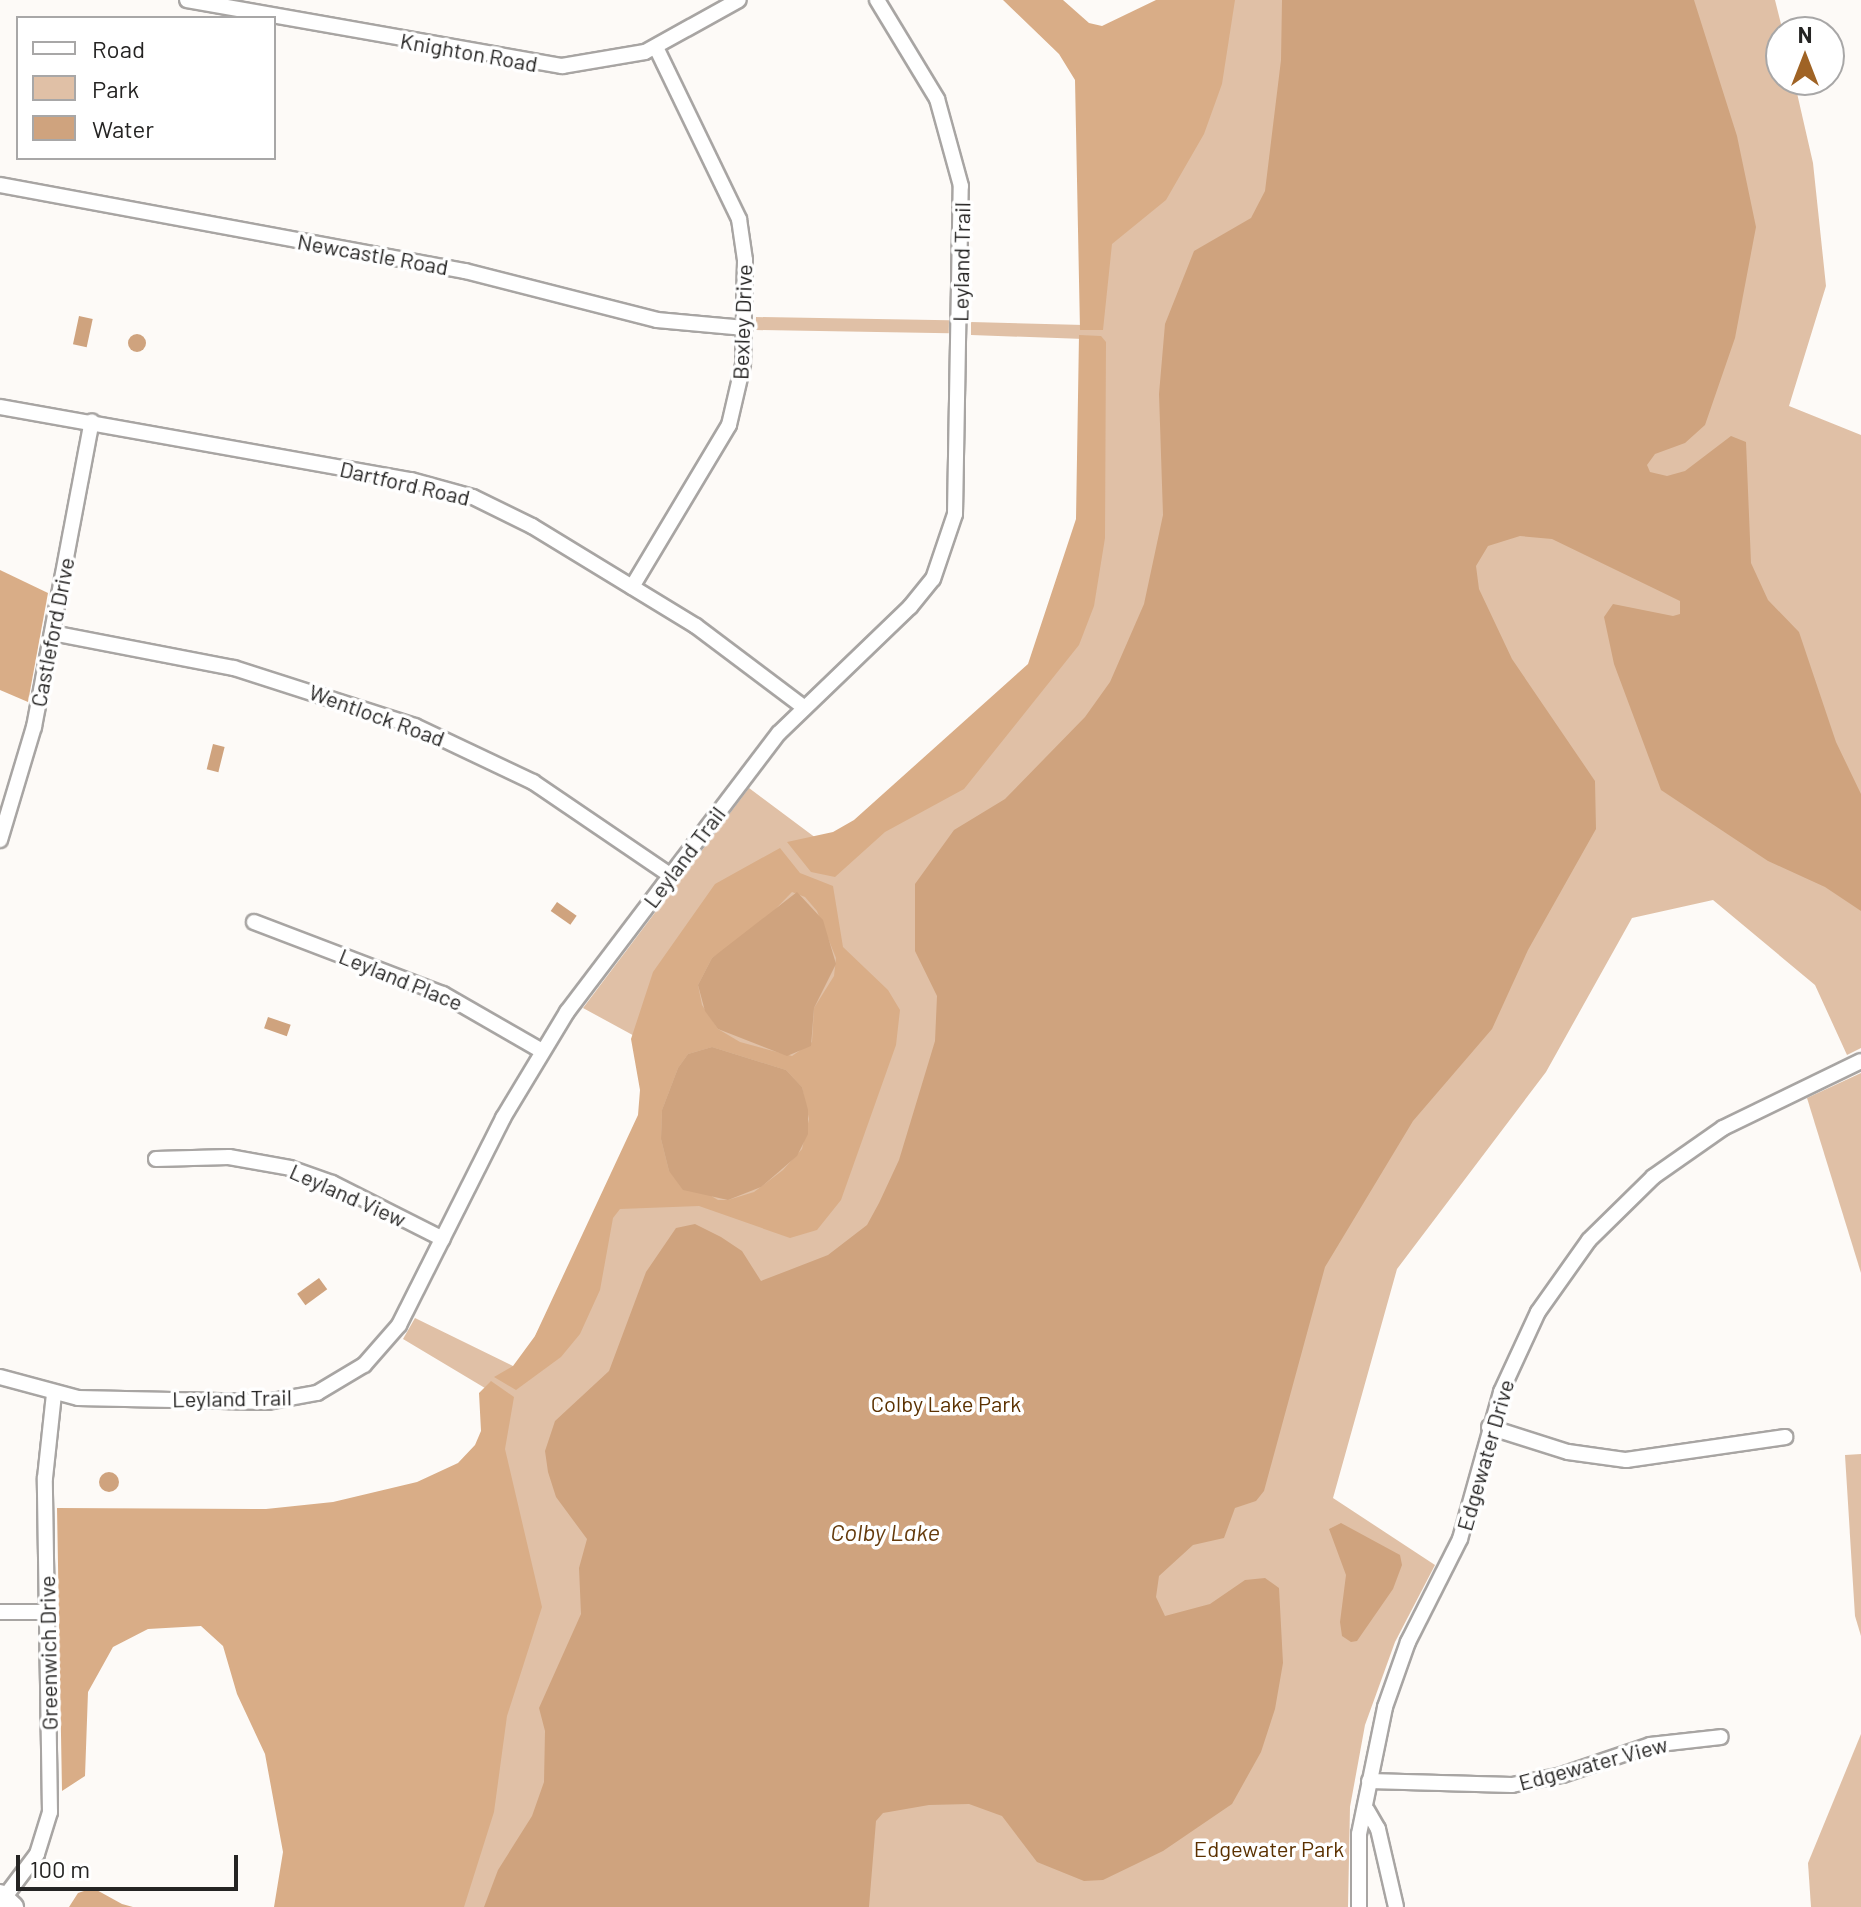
<!DOCTYPE html>
<html>
<head>
<meta charset="utf-8">
<style>
  body { margin:0 }
  #map { position:relative; width:1861px; height:1907px; overflow:hidden; background:#fdfaf7; font-family:Barlow,sans-serif }
  div>[style] { position:absolute }
  .green>* { inset:0; background:#e0c0a6; transform-origin:0 0 }
  .forest>* { inset:0; background:#d9ad87 }
  .water>* { inset:0; background:#cfa37e; transform-origin:0 0 }
  .round { border-radius:50% }
  .roads { filter:drop-shadow(2px 0 #a8a5a3) drop-shadow(-2px 0 #a8a5a3) drop-shadow(0 2px #a8a5a3) drop-shadow(0 -2px #a8a5a3) }
  .street>* { height:14px; margin:-7px; padding:0 7px; transform-origin:7px; border-radius:7px; background:#fff }
  .secondary>* { height:20px; margin:-10px; padding:0 10px; transform-origin:10px; border-radius:10px; background:#fff }
  span { translate:-50% -50%; white-space:nowrap; text-align:center; line-height:1.15; -webkit-text-stroke:7px #fff; paint-order:stroke }
  .street-label { font-size:22px; color:#252423 }
  .park-label { font-size:22px; color:#5b3101 }
  .water-label { font-size:24px; color:#653b0d; font-style:italic }
  .legend { position:absolute; left:16px; top:16px; width:260px; height:144px; box-sizing:border-box; background:#fff; border:2px solid #a8a7a7; margin:0; padding:10px 14px; list-style:none; font-size:24px; color:#252423 }
  .legend li { display:flex; align-items:center; gap:16px; height:40px }
  .legend b { width:40px; border:2px solid #a8a7a7 }
  .north { position:absolute; left:1765px; top:16px; width:80px; height:80px; box-sizing:border-box; background:#fff; border:2px solid #a8a7a7; border-radius:50%; rotate:0deg; font-size:22px; font-weight:700; line-height:32px; text-align:center; color:#252423 }
  .north::after { content:''; display:block; margin:auto; width:28px; height:36px; background:#9f6325; clip-path:polygon(50% 0,100% 100%,50% 72%,0 100%) }
  .scale { position:absolute; left:16px; top:1855px; width:222px; height:36px; box-sizing:border-box; border:4px solid #252423; border-top:0; padding-left:10px; font-size:24px; line-height:28px; white-space:nowrap; color:#252423; -webkit-text-stroke:6px #fff; paint-order:stroke }
</style>
</head>
<body>
<div id="map">
  <div class="green">
    <i style="clip-path:polygon(1172px 0,1775px 0,1783px 32px,1781px 80px,1794px 80px,1813px 163px,1826px 286px,1789px 406px,1861px 435px,1861px 1048px,1847px 1055px,1815px 985px,1713px 900px,1632px 918px,1546px 1072px,1397px 1269px,1333px 1498px,1435px 1565px,1395px 1642px,1365px 1725px,1350px 1807px,1348px 1907px,396px 1907px,505px 1400px,403px 1339px,415px 1318px,519px 1369px,673px 1057px,583px 1008px,749px 788px,828px 847px,1028px 673px,1083px 520px,1084px 339px,971px 335px,971px 322px,1084px 325px)"></i>
    <i style="left:756px;top:317px;width:193px;height:13px;rotate:1deg"></i>
    <i style="clip-path:polygon(1861px 1073px,1861px 1273px,1807px 1098px)"></i>
    <i style="clip-path:polygon(1861px 1454px,1861px 1636px,1855px 1616px,1845px 1455px)"></i>
    <i style="clip-path:polygon(1861px 1734px,1861px 1907px,1811px 1907px,1808px 1863px)"></i>
  </div>
  <div class="forest">
    <i style="clip-path:polygon(1003px 0,1063px 0,1089px 23px,1102px 26px,1156px 0,1235px 0,1222px 84px,1204px 134px,1166px 200px,1112px 244px,1103px 330px,1080px 330px,1075px 80px,1059px 54px)"></i>
    <i style="clip-path:polygon(1079px 335px,1101px 336px,1106px 342px,1105px 538px,1094px 606px,1079px 645px,964px 789px,885px 832px,835px 877px,811px 872px,787px 842px,833px 832px,854px 820px,1028px 664px,1076px 519px)"></i>
    <i style="clip-path:polygon(0 570px,48px 593px,28px 702px,0 690px)"></i>
    <i style="clip-path:polygon(evenodd,780px 848px,800px 873px,833px 886px,843px 947px,888px 990px,900px 1010px,896px 1045px,841px 1200px,817px 1230px,790px 1238px,699px 1206px,620px 1209px,613px 1218px,600px 1290px,580px 1334px,561px 1357px,516px 1390px,494px 1377px,513px 1366px,535px 1336px,638px 1115px,640px 1090px,631px 1039px,653px 972px,715px 884px,780px 848px,792px 892px,805px 897px,817px 911px,836px 958px,834px 976px,814px 1008px,812px 1042px,792px 1056px,740px 1042px,718px 1029px,702px 1005px,698px 985px,712px 958px,759px 926px,792px 892px,780px 848px,712px 1047px,786px 1070px,802px 1087px,809px 1119px,802px 1149px,783px 1170px,754px 1192px,728px 1200px,718px 1200px,669px 1171px,661px 1139px,662px 1110px,678px 1068px,688px 1054px,712px 1047px)"></i>
    <i style="clip-path:polygon(491px 1381px,514px 1397px,505px 1449px,542px 1607px,507px 1716px,494px 1812px,464px 1907px,274px 1907px,283px 1852px,265px 1754px,237px 1694px,223px 1646px,201px 1626px,148px 1629px,113px 1647px,88px 1692px,85px 1776px,62px 1791px,57px 1508px,266px 1509px,333px 1502px,417px 1482px,458px 1463px,475px 1445px,481px 1431px,479px 1393px)"></i>
    <i style="clip-path:polygon(93px 1888px,122px 1904px,133px 1907px,69px 1907px,78px 1893px)"></i>
  </div>
  <div class="water">
    <i style="clip-path:polygon(1282px 0,1694px 0,1737px 136px,1756px 227px,1735px 338px,1705px 425px,1685px 443px,1655px 454px,1647px 465px,1650px 472px,1667px 476px,1685px 471px,1731px 436px,1746px 442px,1751px 563px,1768px 600px,1799px 632px,1836px 742px,1861px 794px,1861px 911px,1825px 887px,1768px 861px,1661px 790px,1614px 664px,1604px 617px,1613px 604px,1673px 616px,1680px 614px,1680px 601px,1552px 539px,1520px 536px,1488px 546px,1476px 566px,1479px 589px,1512px 659px,1595px 781px,1596px 829px,1528px 950px,1492px 1029px,1413px 1121px,1325px 1267px,1264px 1491px,1256px 1501px,1235px 1508px,1224px 1538px,1193px 1545px,1159px 1576px,1156px 1597px,1165px 1616px,1210px 1604px,1245px 1580px,1265px 1578px,1279px 1588px,1283px 1663px,1275px 1709px,1261px 1752px,1232px 1804px,1163px 1851px,1103px 1880px,1084px 1881px,1037px 1862px,1002px 1816px,969px 1804px,929px 1805px,883px 1813px,876px 1821px,869px 1907px,484px 1907px,498px 1870px,532px 1816px,544px 1782px,545px 1731px,539px 1708px,581px 1614px,579px 1568px,587px 1539px,556px 1497px,548px 1472px,545px 1451px,555px 1421px,609px 1371px,646px 1272px,676px 1228px,695px 1224px,721px 1237px,742px 1251px,761px 1281px,828px 1255px,867px 1225px,879px 1203px,899px 1160px,935px 1041px,937px 996px,915px 951px,915px 884px,954px 830px,1005px 799px,1085px 717px,1110px 682px,1144px 604px,1163px 515px,1159px 394px,1165px 324px,1194px 251px,1251px 218px,1265px 191px,1281px 60px)"></i>
    <i style="left:79px;top:316px;width:14px;height:29px;rotate:12deg"></i>
    <i class="round" style="left:128px;top:334px;width:18px;height:18px"></i>
    <i style="left:213px;top:744px;width:12px;height:26px;rotate:14deg"></i>
    <i style="clip-path:polygon(797px 892px,823px 920px,836px 964px,814px 1008px,811px 1046px,787px 1056px,718px 1029px,705px 1011px,698px 985px,712px 958px)"></i>
    <i style="left:557px;top:902px;width:24px;height:11px;rotate:35deg"></i>
    <i style="left:268px;top:1017px;width:24px;height:12px;rotate:19deg"></i>
    <i style="clip-path:polygon(712px 1047px,786px 1070px,802px 1087px,808px 1110px,808px 1134px,797px 1156px,761px 1187px,728px 1200px,683px 1190px,669px 1171px,661px 1139px,662px 1110px,678px 1068px,688px 1054px)"></i>
    <i style="left:319px;top:1278px;width:14px;height:27px;rotate:54deg"></i>
    <i class="round" style="left:99px;top:1472px;width:20px;height:20px"></i>
    <i style="clip-path:polygon(1341px 1523px,1400px 1555px,1402px 1565px,1393px 1589px,1357px 1641px,1351px 1642px,1342px 1636px,1340px 1622px,1346px 1575px,1329px 1529px)"></i>
  </div>
  <div class="roads">
    <div class="street">
      <i style="left:187px;top:0;width:381px;rotate:10deg"></i>
      <i style="left:562px;top:66px;width:84px;rotate:-9.6deg"></i>
      <i style="left:645px;top:52px;width:107px;rotate:-29deg"></i>
      <i style="left:0;top:185px;width:473px;rotate:10.5deg"></i>
      <i style="left:465px;top:271px;width:198px;rotate:14.3deg"></i>
      <i style="left:657px;top:320px;width:88px;rotate:5.2deg"></i>
      <i style="left:0;top:407px;width:417px;rotate:10.1deg"></i>
      <i style="left:411px;top:480px;width:64px;rotate:15.3deg"></i>
      <i style="left:473px;top:497px;width:66px;rotate:26.2deg"></i>
      <i style="left:532px;top:526px;width:192px;rotate:31.4deg"></i>
      <i style="left:696px;top:626px;width:133px;rotate:37deg"></i>
      <i style="left:632px;top:587px;width:189px;rotate:-59.1deg"></i>
      <i style="left:729px;top:425px;width:62px;rotate:-76.9deg"></i>
      <i style="left:743px;top:365px;width:105px;rotate:-88.9deg"></i>
      <i style="left:745px;top:260px;width:41px;rotate:-98.3deg"></i>
      <i style="left:739px;top:219px;width:191px;rotate:-115.8deg"></i>
      <i style="left:52px;top:633px;width:185px;rotate:10.9deg"></i>
      <i style="left:234px;top:668px;width:190px;rotate:17.8deg"></i>
      <i style="left:415px;top:726px;width:131px;rotate:25.4deg"></i>
      <i style="left:533px;top:782px;width:166px;rotate:34.2deg"></i>
      <i style="left:0;top:840px;width:118px;rotate:-73.3deg"></i>
      <i style="left:34px;top:727px;width:311px;rotate:-79.3deg"></i>
      <i style="left:254px;top:922px;width:202px;rotate:20.9deg"></i>
      <i style="left:443px;top:994px;width:114px;rotate:29.9deg"></i>
      <i style="left:156px;top:1159px;width:73px;rotate:-1.6deg"></i>
      <i style="left:229px;top:1157px;width:62px;rotate:10.2deg"></i>
      <i style="left:290px;top:1168px;width:45px;rotate:19.7deg"></i>
      <i style="left:332px;top:1183px;width:124px;rotate:26.8deg"></i>
      <i style="left:0;top:1377px;width:81px;rotate:15.1deg"></i>
      <i style="left:78px;top:1398px;width:189px;rotate:1.2deg"></i>
      <i style="left:267px;top:1402px;width:51px;rotate:-10.2deg"></i>
      <i style="left:317px;top:1393px;width:55px;rotate:-30.8deg"></i>
      <i style="left:364px;top:1365px;width:53px;rotate:-48.8deg"></i>
      <i style="left:399px;top:1325px;width:232px;rotate:-63.3deg"></i>
      <i style="left:503px;top:1118px;width:124px;rotate:-58.9deg"></i>
      <i style="left:567px;top:1012px;width:350px;rotate:-52.8deg"></i>
      <i style="left:779px;top:733px;width:182px;rotate:-43.9deg"></i>
      <i style="left:910px;top:607px;width:36px;rotate:-51deg"></i>
      <i style="left:933px;top:579px;width:69px;rotate:-71.3deg"></i>
      <i style="left:955px;top:514px;width:328px;rotate:-89deg"></i>
      <i style="left:961px;top:186px;width:90px;rotate:-105.4deg"></i>
      <i style="left:937px;top:99px;width:116px;rotate:-121.2deg"></i>
      <i style="left:1489px;top:1427px;width:83px;rotate:17.6deg"></i>
      <i style="left:1568px;top:1452px;width:59px;rotate:7.9deg"></i>
      <i style="left:1626px;top:1460px;width:161px;rotate:-8.2deg"></i>
      <i style="left:0;top:1612px;width:48px"></i>
      <i style="left:1369px;top:1781px;width:143px;rotate:1.6deg"></i>
      <i style="left:1512px;top:1785px;width:51px;rotate:-11.3deg"></i>
      <i style="left:1562px;top:1775px;width:93px;rotate:-18.8deg"></i>
      <i style="left:1650px;top:1745px;width:71px;rotate:-6.4deg"></i>
      <i style="left:1367px;top:1810px;width:22px;rotate:60deg"></i>
      <i style="left:1378px;top:1829px;width:80px;rotate:77deg"></i>
      <i style="left:4px;top:1898px;width:55px;rotate:-53.1deg"></i>
      <i style="left:37px;top:1854px;width:44px;rotate:-72.8deg"></i>
      <i style="left:50px;top:1812px;width:334px;rotate:-90.9deg"></i>
      <i style="left:45px;top:1478px;width:84px;rotate:-83.9deg"></i>
      <i style="left:1359px;top:1907px;width:73px;rotate:-90deg"></i>
      <i style="left:1359px;top:1834px;width:130px;rotate:-78.4deg"></i>
      <i style="left:1385px;top:1707px;width:69px;rotate:-70.5deg"></i>
      <i style="left:1408px;top:1642px;width:115px;rotate:-63.2deg"></i>
      <i style="left:1460px;top:1539px;width:153px;rotate:-74.4deg"></i>
      <i style="left:1501px;top:1392px;width:88px;rotate:-65.2deg"></i>
      <i style="left:1538px;top:1312px;width:88px;rotate:-54.7deg"></i>
      <i style="left:1589px;top:1240px;width:90px;rotate:-44.5deg"></i>
      <i style="left:1653px;top:1177px;width:85px;rotate:-35deg"></i>
      <i style="left:1723px;top:1128px;width:153px;rotate:-25.9deg"></i>
    </div>
    <div class="secondary">
      <i style="left:0;top:1895px;width:18px;rotate:43deg"></i>
    </div>
  </div>
  <div class="street-label">
    <span style="left:469px;top:52px;rotate:10deg">Knighton Road</span>
    <span style="left:373px;top:254px;rotate:10deg">Newcastle Road</span>
    <span style="left:961px;top:262px;rotate:-89deg">Leyland Trail</span>
    <span style="left:742px;top:322px;rotate:-88deg">Bexley Drive</span>
    <span style="left:405px;top:483px;rotate:13deg">Dartford Road</span>
    <span style="left:52px;top:632px;rotate:-79deg">Castleford Drive</span>
    <span style="left:377px;top:715px;rotate:20deg">Wentlock Road</span>
    <span style="left:684px;top:857px;rotate:-53deg">Leyland Trail</span>
    <span style="left:401px;top:979px;rotate:22deg">Leyland Place</span>
    <span style="left:348px;top:1195px;rotate:24deg">Leyland View</span>
    <span style="left:232px;top:1398px;rotate:-1deg">Leyland Trail</span>
    <span style="left:1485px;top:1455px;rotate:-74deg">Edgewater Drive</span>
    <span style="left:48px;top:1653px;rotate:-91deg">Greenwich Drive</span>
    <span style="left:1593px;top:1763px;rotate:-15deg">Edgewater View</span>
  </div>
  <div class="park-label">
    <span style="left:946px;top:1404px">Colby Lake Park</span>
    <span style="left:1269px;top:1849px">Edgewater Park</span>
  </div>
  <div class="water-label">
    <span style="left:885px;top:1532px">Colby Lake</span>
  </div>
  <ul class="legend">
  <li><b style="height:10px;background:#fff"></b>Road</li>
  <li><b style="height:22px;background:#e0c0a6"></b>Park</li>
  <li><b style="height:22px;background:#cfa37e"></b>Water</li>
  </ul>
  <div class="north">N</div>
  <div class="scale">100 m</div>
</div>
</body>
</html>
